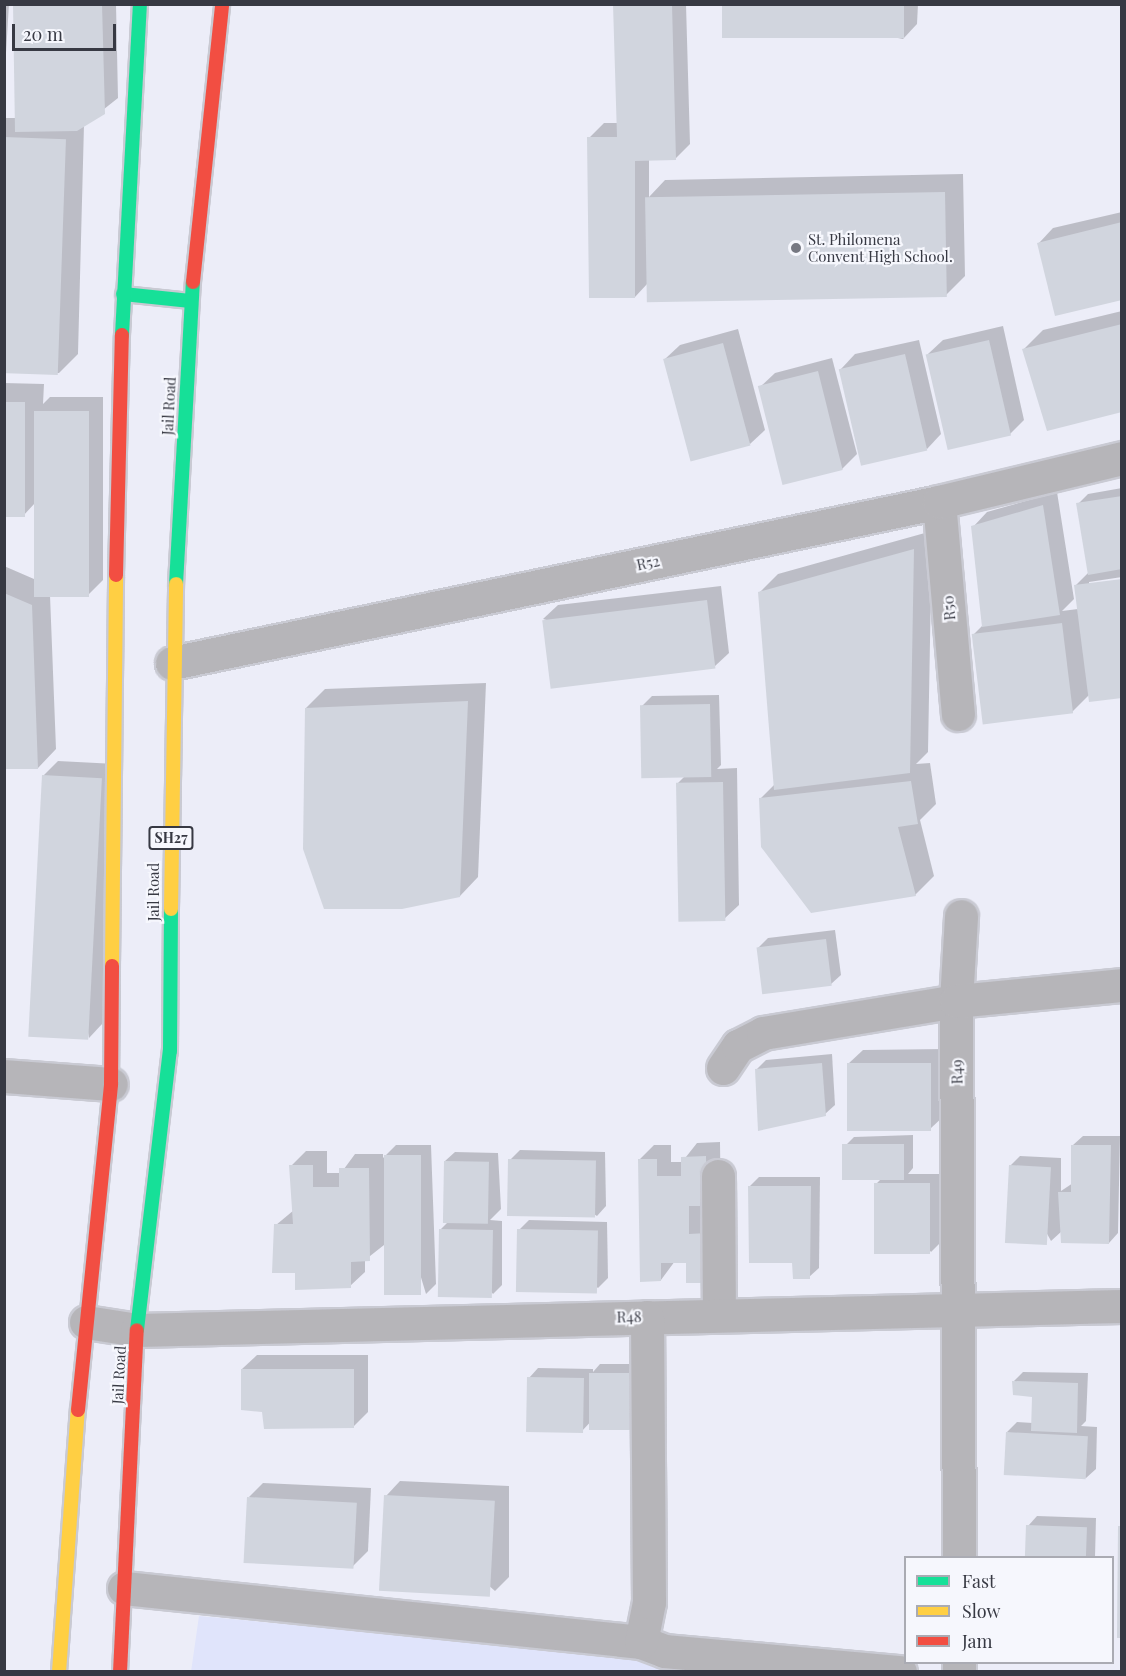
<!DOCTYPE html>
<html>
<head>
<meta charset="utf-8">
<style>
  body { margin:0 }
  #map { position:relative; width:1126px; height:1676px; overflow:hidden; background:#ecedf8; font-family:"Playfair Display",serif }
  div>[style] { position:absolute }
  .built>* { inset:0; background:#e0e4fb }
  .shadow>* { inset:0; background:#0003 }
  .building>* { inset:0; background:#d1d5de; transform-origin:0 0 }
  .roads { filter:drop-shadow(2px 0 #c9cad3) drop-shadow(-2px 0 #c9cad3) drop-shadow(0 2px #c9cad3) drop-shadow(0 -2px #c9cad3) }
  .street>* { height:33px; margin:-16.5px; padding:0 16.5px; transform-origin:16.5px; border-radius:16.5px; background:#b6b5b9 }
  .fast>* { height:14px; margin:-7px; padding:0 7px; transform-origin:7px; border-radius:7px; background:#16e098 }
  .slow>* { height:14px; margin:-7px; padding:0 7px; transform-origin:7px; border-radius:7px; background:#ffcf43 }
  .jam>* { height:14px; margin:-7px; padding:0 7px; transform-origin:7px; border-radius:7px; background:#f24e42 }
  .dots>* { width:16px; height:16px; translate:-50% -50%; box-sizing:border-box; border:3px solid #f6f7fd; border-radius:50% }
  span { translate:-50% -50%; white-space:nowrap; text-align:center; line-height:1.15; -webkit-text-stroke:4.5px #f6f7fd; paint-order:stroke }
  .shield-label span { padding:2px 4px; background:#f6f7fd; border:2px solid; border-radius:4px; -webkit-text-stroke-width:0 }
  .shield-label { font-size:14px; color:#373943; font-weight:700 }
  .poi-label { font-size:15px; color:#373943 }
  .left { translate:0 -50%; text-align:left }
  .street-label { font-size:15px; color:#373943 }
  .frame { position:absolute; inset:0; border:6px solid #373943; pointer-events:none }
  .legend { position:absolute; left:904px; top:1556px; width:210px; height:108px; box-sizing:border-box; background:#f6f7fd; border:2px solid #aaabb3; margin:0; padding:8px 10px; list-style:none; font-size:18px; color:#373943 }
  .legend li { display:flex; align-items:center; gap:12px; height:30px }
  .legend b { width:30px; border:2px solid #aaabb3 }
  .scale { position:absolute; left:12px; top:24px; width:104px; height:27px; box-sizing:border-box; border:3px solid #373943; border-top:0; padding-left:8px; font-size:18px; line-height:21px; white-space:nowrap; color:#373943; -webkit-text-stroke:4px #f6f7fd; paint-order:stroke }
</style>
</head>
<body>
<div id="map">
  <div class="built">
    <i style="clip-path:polygon(199px 1616px,788px 1671px,191px 1672px)"></i>
  </div>
  <div class="shadow">
    <i style="clip-path:polygon(4px 4px,9px 4px,4px 86px)"></i>
    <i style="clip-path:polygon(14px 4px,116px 4px,118px 98px,84px 125px,78px 354px,59px 373px,4px 372px,4px 118px,16px 118px)"></i>
    <i style="clip-path:polygon(615px 4px,686px 4px,690px 144px,675px 159px,649px 159px,649px 197px,665px 180px,963px 174px,965px 276px,946px 295px,648px 283px,635px 297px,589px 138px,604px 123px,618px 123px)"></i>
    <i style="clip-path:polygon(723px 4px,918px 4px,917px 24px,903px 39px)"></i>
    <i style="clip-path:polygon(1122px 212px,1122px 299px,1039px 243px,1053px 228px)"></i>
    <i style="clip-path:polygon(1122px 311px,1122px 411px,1024px 349px,1043px 330px)"></i>
    <i style="clip-path:polygon(1003px 326px,1024px 420px,1010px 434px,928px 354px,943px 340px)"></i>
    <i style="clip-path:polygon(738px 329px,765px 430px,750px 444px,665px 359px,680px 345px)"></i>
    <i style="clip-path:polygon(919px 340px,941px 434px,927px 449px,841px 369px,855px 354px)"></i>
    <i style="clip-path:polygon(832px 358px,857px 454px,842px 469px,760px 387px,775px 373px)"></i>
    <i style="clip-path:polygon(4px 383px,44px 384px,43px 404px,50px 397px,103px 397px,103px 580px,89px 594px,50px 595px,56px 749px,38px 768px,4px 767px,4px 566px,34px 579px,35px 503px,23px 516px,4px 515px)"></i>
    <i style="clip-path:polygon(1122px 488px,1122px 577px,1089px 582px,1089px 695px,1072px 712px,973px 635px,983px 625px,973px 527px,987px 512px,1057px 492px,1074px 599px,1062px 611px,1078px 609px,1075px 586px,1089px 572px,1078px 504px,1088px 494px)"></i>
    <i style="clip-path:polygon(932px 531px,928px 752px,916px 764px,930px 763px,936px 804px,920px 820px,934px 876px,915px 895px,761px 798px,775px 784px,759px 593px,778px 574px)"></i>
    <i style="clip-path:polygon(721px 586px,729px 653px,714px 667px,543px 619px,558px 605px)"></i>
    <i style="clip-path:polygon(486px 683px,478px 877px,460px 896px,306px 708px,325px 689px)"></i>
    <i style="clip-path:polygon(719px 695px,721px 765px,717px 769px,737px 768px,739px 905px,724px 919px,677px 784px,685px 776px,642px 706px,652px 696px)"></i>
    <i style="clip-path:polygon(58px 761px,116px 764px,103px 1023px,89px 1038px,43px 776px)"></i>
    <i style="clip-path:polygon(835px 930px,841px 975px,831px 984px,758px 948px,768px 938px)"></i>
    <i style="clip-path:polygon(945px 1049px,945px 1115px,930px 1129px,848px 1064px,863px 1050px)"></i>
    <i style="clip-path:polygon(832px 1054px,835px 1105px,825px 1114px,756px 1070px,766px 1060px)"></i>
    <i style="clip-path:polygon(913px 1135px,913px 1168px,908px 1174px,939px 1174px,941px 1242px,931px 1252px,876px 1184px,881px 1179px,844px 1147px,854px 1137px)"></i>
    <i style="clip-path:polygon(1083px 1136px,1120px 1136px,1118px 1233px,1109px 1243px,1062px 1231px,1051px 1241px,1010px 1166px,1020px 1156px,1061px 1158px,1061px 1191px,1073px 1183px,1073px 1145px)"></i>
    <i style="clip-path:polygon(720px 1142px,721px 1219px,687px 1261px,675px 1261px,661px 1280px,639px 1160px,654px 1145px,671px 1145px,671px 1162px,682px 1162px,697px 1143px)"></i>
    <i style="clip-path:polygon(396px 1145px,431px 1145px,436px 1284px,426px 1294px,386px 1161px,384px 1245px,365px 1260px,365px 1272px,350px 1286px,297px 1272px,276px 1225px,294px 1210px,291px 1166px,306px 1151px,327px 1151px,327px 1173px,341px 1173px,355px 1154px,383px 1154px,383px 1158px)"></i>
    <i style="clip-path:polygon(520px 1150px,605px 1152px,606px 1206px,597px 1216px,510px 1160px)"></i>
    <i style="clip-path:polygon(455px 1152px,498px 1153px,501px 1209px,490px 1220px,502px 1221px,502px 1285px,493px 1294px,441px 1229px,449px 1221px,445px 1161px)"></i>
    <i style="clip-path:polygon(759px 1177px,820px 1177px,819px 1268px,809px 1277px,794px 1261px,749px 1187px)"></i>
    <i style="clip-path:polygon(529px 1220px,607px 1222px,608px 1278px,598px 1288px,519px 1230px)"></i>
    <i style="clip-path:polygon(257px 1355px,368px 1355px,368px 1412px,353px 1427px,242px 1369px)"></i>
    <i style="clip-path:polygon(600px 1364px,645px 1364px,581px 1432px,529px 1378px,538px 1368px,593px 1369px,593px 1372px)"></i>
    <i style="clip-path:polygon(1023px 1372px,1088px 1373px,1086px 1421px,1081px 1426px,1097px 1427px,1096px 1469px,1086px 1478px,1007px 1432px,1017px 1422px,1033px 1423px,1033px 1395px,1014px 1381px)"></i>
    <i style="clip-path:polygon(400px 1481px,509px 1486px,509px 1577px,495px 1591px,386px 1496px)"></i>
    <i style="clip-path:polygon(263px 1483px,371px 1488px,368px 1551px,353px 1566px,249px 1497px)"></i>
    <i style="clip-path:polygon(1037px 1516px,1096px 1518px,1095px 1558px,1028px 1558px,1028px 1526px)"></i>
  </div>
  <div class="building">
    <i style="clip-path:polygon(13px 4px,102px 4px,105px 114px,77px 131px,15px 132px)"></i>
    <i style="clip-path:polygon(613px 4px,672px 4px,676px 160px,635px 161px,635px 298px,589px 298px,587px 137px,617px 137px)"></i>
    <i style="left:722px;top:4px;width:182px;height:34px"></i>
    <i style="left:4px;top:137px;width:62px;height:236px;rotate:2deg"></i>
    <i style="left:945px;top:192px;width:105px;height:300px;rotate:89deg"></i>
    <i style="clip-path:polygon(1122px 222px,1122px 300px,1055px 316px,1037px 243px)"></i>
    <i style="clip-path:polygon(1122px 324px,1122px 412px,1047px 431px,1022px 349px)"></i>
    <i style="left:989px;top:340px;width:98px;height:65px;rotate:77deg"></i>
    <i style="left:723px;top:343px;width:106px;height:62px;rotate:75deg"></i>
    <i style="left:905px;top:354px;width:99px;height:68px;rotate:77deg"></i>
    <i style="left:818px;top:371px;width:102px;height:62px;rotate:76deg"></i>
    <i style="left:4px;top:402px;width:21px;height:115px"></i>
    <i style="left:34px;top:411px;width:55px;height:186px"></i>
    <i style="clip-path:polygon(1122px 496px,1122px 569px,1088px 575px,1076px 503px)"></i>
    <i style="clip-path:polygon(1043px 505px,1060px 615px,982px 627px,971px 526px)"></i>
    <i style="clip-path:polygon(914px 549px,910px 773px,774px 790px,758px 592px)"></i>
    <i style="clip-path:polygon(1122px 579px,1122px 698px,1089px 702px,1074px 585px)"></i>
    <i style="clip-path:polygon(4px 593px,32px 605px,38px 769px,4px 769px)"></i>
    <i style="left:707px;top:600px;width:69px;height:166px;rotate:83deg"></i>
    <i style="left:1062px;top:623px;width:91px;height:91px;rotate:83deg"></i>
    <i style="clip-path:polygon(468px 701px,460px 897px,402px 909px,324px 909px,303px 849px,305px 708px)"></i>
    <i style="left:710px;top:704px;width:73px;height:70px;rotate:89deg"></i>
    <i style="left:42px;top:775px;width:60px;height:262px;rotate:3deg"></i>
    <i style="clip-path:polygon(911px 781px,918px 824px,898px 827px,916px 896px,811px 913px,761px 847px,759px 798px)"></i>
    <i style="left:723px;top:782px;width:139px;height:47px;rotate:89deg"></i>
    <i style="left:826px;top:939px;width:47px;height:70px;rotate:83deg"></i>
    <i style="clip-path:polygon(822px 1063px,826px 1116px,758px 1131px,755px 1069px)"></i>
    <i style="left:931px;top:1063px;width:68px;height:84px;rotate:90deg"></i>
    <i style="left:904px;top:1144px;width:36px;height:62px;rotate:90deg"></i>
    <i style="clip-path:polygon(1071px 1145px,1111px 1145px,1109px 1244px,1061px 1243px,1058px 1192px,1071px 1192px)"></i>
    <i style="left:384px;top:1155px;width:37px;height:140px"></i>
    <i style="clip-path:polygon(706px 1156px,707px 1206px,689px 1206px,689px 1234px,707px 1233px,708px 1283px,686px 1283px,686px 1263px,661px 1263px,661px 1281px,640px 1282px,638px 1159px,657px 1159px,657px 1176px,681px 1176px,681px 1157px)"></i>
    <i style="left:508px;top:1159px;width:88px;height:57px;rotate:1deg"></i>
    <i style="left:444px;top:1161px;width:45px;height:62px;rotate:1deg"></i>
    <i style="clip-path:polygon(289px 1165px,313px 1165px,313px 1187px,339px 1187px,339px 1168px,369px 1168px,370px 1261px,351px 1262px,351px 1288px,295px 1290px,295px 1273px,272px 1273px,274px 1224px,293px 1224px)"></i>
    <i style="left:1009px;top:1165px;width:42px;height:78px;rotate:3deg"></i>
    <i style="left:874px;top:1183px;width:56px;height:71px"></i>
    <i style="clip-path:polygon(748px 1186px,811px 1186px,810px 1279px,793px 1279px,792px 1263px,749px 1263px)"></i>
    <i style="left:439px;top:1229px;width:54px;height:68px;rotate:1deg"></i>
    <i style="left:517px;top:1229px;width:81px;height:63px;rotate:1deg"></i>
    <i style="clip-path:polygon(241px 1369px,354px 1369px,354px 1428px,264px 1429px,262px 1412px,241px 1410px)"></i>
    <i style="left:589px;top:1373px;width:46px;height:57px"></i>
    <i style="left:527px;top:1377px;width:57px;height:55px;rotate:1deg"></i>
    <i style="clip-path:polygon(1012px 1381px,1078px 1383px,1077px 1433px,1031px 1431px,1032px 1397px,1013px 1395px)"></i>
    <i style="left:1006px;top:1432px;width:82px;height:43px;rotate:3deg"></i>
    <i style="left:384px;top:1495px;width:111px;height:96px;rotate:3deg"></i>
    <i style="left:247px;top:1497px;width:110px;height:66px;rotate:3deg"></i>
    <i style="left:1026px;top:1525px;width:61px;height:33px;rotate:2deg"></i>
    <i style="clip-path:polygon(1118px 1526px,1122px 1526px,1122px 1638px,1117px 1638px)"></i>
  </div>
  <div class="roads">
    <div class="street">
      <i style="left:939px;top:502px;width:213px;rotate:84.9deg"></i>
      <i style="left:172px;top:663px;width:784px;rotate:-11.85deg"></i>
      <i style="left:939px;top:502px;width:188px;rotate:-13.5deg"></i>
      <i style="left:723px;top:1068px;width:27px;rotate:-56deg"></i>
      <i style="left:738px;top:1046px;width:28px;rotate:-27deg"></i>
      <i style="left:763px;top:1033px;width:196px;rotate:-9.4deg"></i>
      <i style="left:956px;top:1001px;width:85px;rotate:-86.6deg"></i>
      <i style="left:4px;top:1076px;width:107px;rotate:4.3deg"></i>
      <i style="left:718px;top:1176px;width:139px;rotate:89.6deg"></i>
      <i style="left:86px;top:1322px;width:52px;rotate:8.9deg"></i>
      <i style="left:137px;top:1330px;width:985px;rotate:-1.4deg"></i>
      <i style="left:959px;top:1558px;width:557px;rotate:-90.31deg"></i>
      <i style="left:956px;top:1001px;width:167px;rotate:-5.5deg"></i>
      <i style="left:124px;top:1588px;width:520px;rotate:5.96deg"></i>
      <i style="left:641px;top:1642px;width:25px;rotate:21deg"></i>
      <i style="left:664px;top:1651px;width:237px;rotate:5.1deg"></i>
      <i style="left:641px;top:1642px;width:41px;rotate:-78.7deg"></i>
      <i style="left:649px;top:1602px;width:285px;rotate:-90.4deg"></i>
      <i style="left:959px;top:1662px;width:10px;rotate:90deg"></i>
    </div>
    <div class="fast">
      <i style="left:123px;top:294px;width:68px;rotate:5.9deg"></i>
      <i style="left:122px;top:335px;width:331px;rotate:-86.9deg"></i>
      <i style="left:176px;top:584px;width:302px;rotate:-86.8deg"></i>
      <i style="left:137px;top:1330px;width:281px;rotate:-83.3deg"></i>
      <i style="left:170px;top:1051px;width:142px;rotate:-89.6deg"></i>
    </div>
    <div class="slow">
      <i style="left:171px;top:909px;width:325px;rotate:-89.1deg"></i>
      <i style="left:112px;top:966px;width:391px;rotate:-89.4deg"></i>
      <i style="left:59px;top:1672px;width:263px;rotate:-85.9deg"></i>
    </div>
    <div class="jam">
      <i style="left:193px;top:282px;width:280px;rotate:-84deg"></i>
      <i style="left:116px;top:575px;width:240px;rotate:-88.6deg"></i>
      <i style="left:78px;top:1410px;width:328px;rotate:-84.2deg"></i>
      <i style="left:111px;top:1084px;width:118px;rotate:-89.5deg"></i>
      <i style="left:120px;top:1672px;width:342px;rotate:-87.2deg"></i>
    </div>
  </div>
  <div class="dots">
    <i style="left:796px;top:248px;background:#767882"></i>
  </div>
  <div class="shield-label">
    <span style="left:171px;top:838px">SH27</span>
  </div>
  <div class="poi-label">
    <span class="left" style="left:808px;top:248px">St. Philomena<br>Convent High School.</span>
  </div>
  <div class="street-label">
    <span style="left:169px;top:406px;rotate:-87deg">Jail Road</span>
    <span style="left:648px;top:563px;rotate:-12deg">R52</span>
    <span style="left:949px;top:608px;rotate:-95deg">R50</span>
    <span style="left:154px;top:892px;rotate:-90deg">Jail Road</span>
    <span style="left:957px;top:1072px;rotate:-91deg">R49</span>
    <span style="left:629px;top:1317px;rotate:-1deg">R48</span>
    <span style="left:119px;top:1375px;rotate:-87deg">Jail Road</span>
  </div>
  <div class="frame"></div>
  <ul class="legend">
  <li><b style="height:8px;background:#16e098"></b>Fast</li>
  <li><b style="height:8px;background:#ffcf43"></b>Slow</li>
  <li><b style="height:8px;background:#f24e42"></b>Jam</li>
  </ul>
  <div class="scale">20 m</div>
</div>
</body>
</html>
